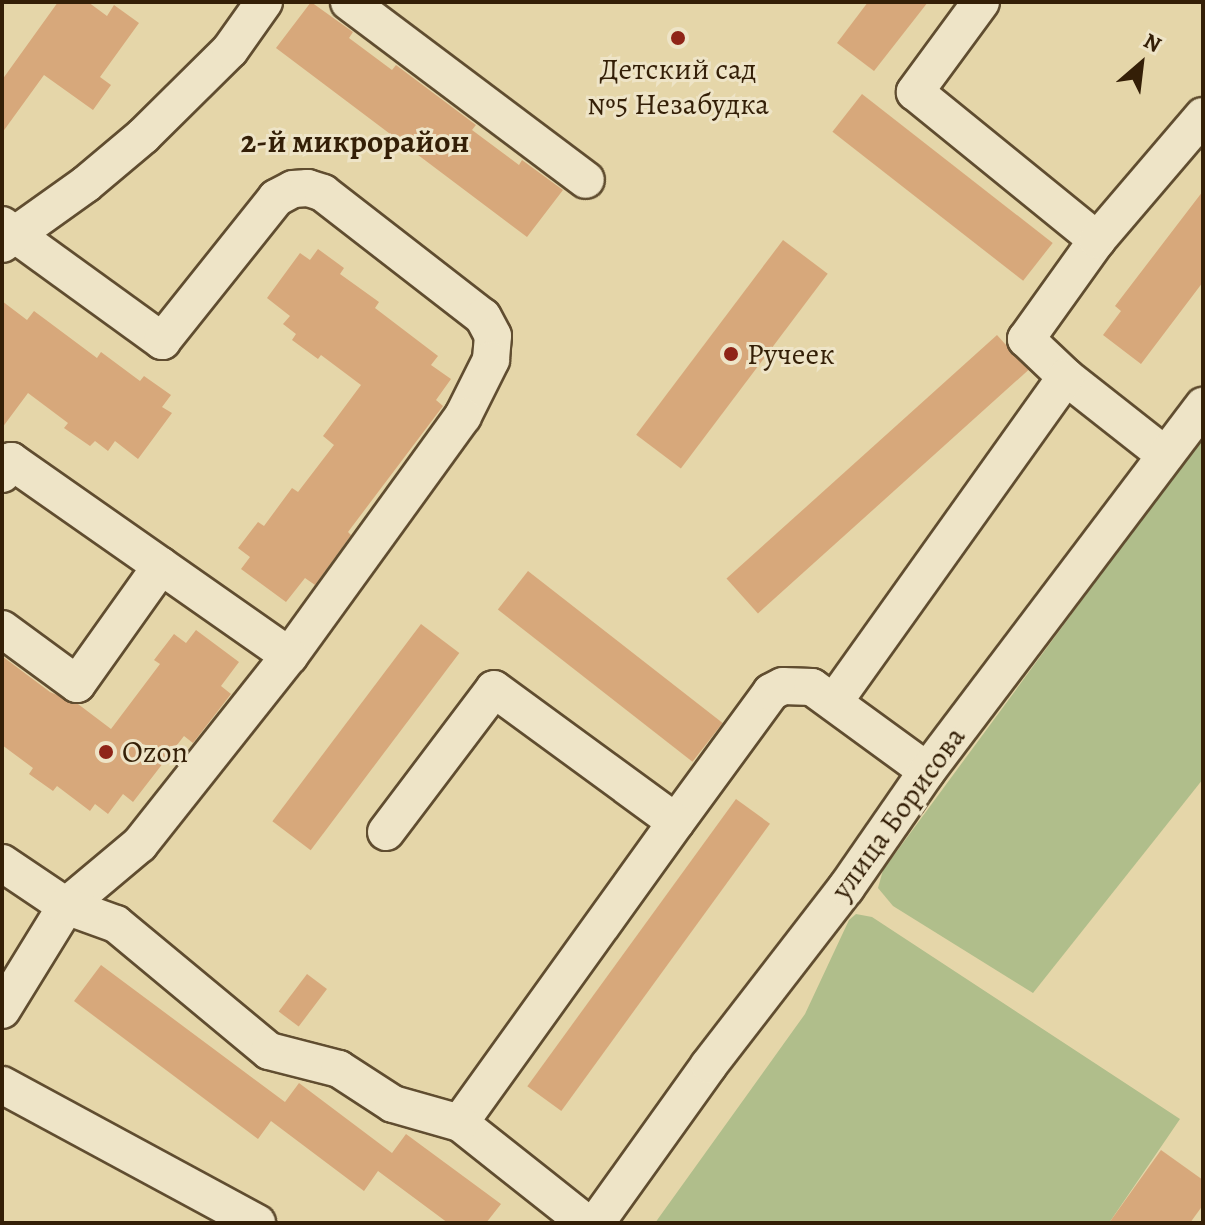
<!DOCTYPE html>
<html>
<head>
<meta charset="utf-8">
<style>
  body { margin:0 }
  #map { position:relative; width:1205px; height:1225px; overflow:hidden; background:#e5d6a9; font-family:Alegreya,serif }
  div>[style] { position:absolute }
  .green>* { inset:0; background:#b0be8b }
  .building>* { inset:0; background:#d7a87b; transform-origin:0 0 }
  .roads { filter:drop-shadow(2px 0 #604d30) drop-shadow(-2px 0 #604d30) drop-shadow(0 2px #604d30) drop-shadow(0 -2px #604d30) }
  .minor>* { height:36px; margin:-18px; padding:0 18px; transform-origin:18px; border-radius:18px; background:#eee4c7 }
  .dots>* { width:22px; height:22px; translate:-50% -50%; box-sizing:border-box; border:4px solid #eee4c7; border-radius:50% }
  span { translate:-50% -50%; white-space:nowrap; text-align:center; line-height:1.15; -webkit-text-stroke:6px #eee4c7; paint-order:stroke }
  .poi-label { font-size:30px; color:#341f07 }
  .left { translate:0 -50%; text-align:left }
  .street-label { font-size:30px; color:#341f07 }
  .neighbourhood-label { font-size:32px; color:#341f07; font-weight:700 }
  .frame { position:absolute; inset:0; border:4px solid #341f07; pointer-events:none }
  .north { position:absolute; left:1101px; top:24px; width:80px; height:80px; -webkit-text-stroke:6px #eee4c7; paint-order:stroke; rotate:28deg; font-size:22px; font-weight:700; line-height:32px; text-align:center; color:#341f07 }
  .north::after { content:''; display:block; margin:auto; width:28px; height:36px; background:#341f07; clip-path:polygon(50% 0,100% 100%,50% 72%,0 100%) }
</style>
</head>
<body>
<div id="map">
  <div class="green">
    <i style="clip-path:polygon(1203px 436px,1203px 779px,1033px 993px,893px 906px,878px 888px,883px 870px)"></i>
    <i style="clip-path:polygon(856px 914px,872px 917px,1180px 1119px,1109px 1223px,655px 1223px,805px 1014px,849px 920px)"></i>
  </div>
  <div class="building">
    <i style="clip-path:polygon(58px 2px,88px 2px,107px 16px,114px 5px,139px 23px,100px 77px,111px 85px,93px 110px,44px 75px,2px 133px,2px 80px)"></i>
    <i style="clip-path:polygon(311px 2px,353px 32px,349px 38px,392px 70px,396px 65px,476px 125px,472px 130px,519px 165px,522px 160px,563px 190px,527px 237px,276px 48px)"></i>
    <i style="clip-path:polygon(868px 2px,928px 2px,874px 71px,837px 43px)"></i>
    <i style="left:862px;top:94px;width:242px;height:48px;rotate:38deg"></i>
    <i style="clip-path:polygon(1203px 191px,1203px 282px,1141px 364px,1103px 335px,1121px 311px,1115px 306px)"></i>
    <i style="left:783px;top:240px;width:56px;height:244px;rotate:37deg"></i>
    <i style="clip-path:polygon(318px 249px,344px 268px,340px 274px,379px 302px,375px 308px,438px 356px,431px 365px,451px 379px,436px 400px,443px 406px,348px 532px,351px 535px,315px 585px,305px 578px,286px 602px,241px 569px,250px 557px,238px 548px,258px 522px,264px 526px,292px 488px,298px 492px,334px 445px,323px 436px,361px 385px,321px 355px,318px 359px,292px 340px,296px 334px,283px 324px,290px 316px,267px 298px,300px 253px,310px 260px)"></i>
    <i style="clip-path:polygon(2px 301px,27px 320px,34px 311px,97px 358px,101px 352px,140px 381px,144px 376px,171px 395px,162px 407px,172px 413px,138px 459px,115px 441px,108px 451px,95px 441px,90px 446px,64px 428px,68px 423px,28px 393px,2px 428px)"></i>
    <i style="left:997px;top:335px;width:47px;height:364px;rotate:48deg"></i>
    <i style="left:528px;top:571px;width:247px;height:49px;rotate:38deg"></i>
    <i style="left:421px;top:624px;width:48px;height:247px;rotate:37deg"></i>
    <i style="clip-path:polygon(196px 630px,239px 662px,221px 686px,231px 694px,193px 743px,184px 736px,133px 802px,123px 794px,108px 814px,95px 804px,90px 811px,57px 786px,53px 791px,29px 774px,33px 768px,2px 745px,2px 656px,50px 692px,78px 704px,111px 729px,160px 664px,154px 660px,174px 634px,186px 643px)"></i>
    <i style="left:736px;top:799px;width:42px;height:355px;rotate:36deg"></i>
    <i style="clip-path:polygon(101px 965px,285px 1102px,299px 1083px,392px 1153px,406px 1134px,501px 1204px,486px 1223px,448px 1223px,378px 1171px,364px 1191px,271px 1121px,258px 1139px,74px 1001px)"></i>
    <i style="left:307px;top:974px;width:25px;height:47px;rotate:37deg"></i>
    <i style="clip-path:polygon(1161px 1150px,1203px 1180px,1203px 1205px,1190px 1223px,1109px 1223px)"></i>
  </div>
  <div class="roads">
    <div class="minor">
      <i style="left:349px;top:2px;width:296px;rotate:36.9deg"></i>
      <i style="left:981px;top:2px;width:112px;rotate:126.3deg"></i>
      <i style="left:915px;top:92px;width:235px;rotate:39.1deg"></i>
      <i style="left:1097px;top:240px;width:122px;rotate:125.6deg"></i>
      <i style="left:1026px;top:339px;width:55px;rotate:43.5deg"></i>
      <i style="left:1066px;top:377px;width:126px;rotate:38.2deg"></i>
      <i style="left:2px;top:225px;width:198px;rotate:35.9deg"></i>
      <i style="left:162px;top:341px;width:183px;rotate:-51.4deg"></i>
      <i style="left:276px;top:198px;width:19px;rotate:-28deg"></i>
      <i style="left:293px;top:189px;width:15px;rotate:-4deg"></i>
      <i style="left:308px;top:188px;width:16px;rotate:18deg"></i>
      <i style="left:323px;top:193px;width:202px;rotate:37.8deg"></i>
      <i style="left:483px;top:317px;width:21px;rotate:62deg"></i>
      <i style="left:493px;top:336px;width:24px;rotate:95deg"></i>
      <i style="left:491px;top:360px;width:63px;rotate:116.6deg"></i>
      <i style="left:463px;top:416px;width:296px;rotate:125.9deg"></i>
      <i style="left:289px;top:656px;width:240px;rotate:128.4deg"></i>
      <i style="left:140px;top:844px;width:97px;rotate:140deg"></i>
      <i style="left:66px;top:906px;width:122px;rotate:121.6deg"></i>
      <i style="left:1097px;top:240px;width:163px;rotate:-49.5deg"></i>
      <i style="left:2px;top:244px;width:103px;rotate:-35.5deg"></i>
      <i style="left:86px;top:184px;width:75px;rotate:-40.1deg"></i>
      <i style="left:143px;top:136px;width:122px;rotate:-44.7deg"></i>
      <i style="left:230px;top:50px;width:59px;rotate:-54.7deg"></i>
      <i style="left:2px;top:474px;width:16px;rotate:-55deg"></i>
      <i style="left:11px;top:461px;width:340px;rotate:35deg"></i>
      <i style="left:2px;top:629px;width:93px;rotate:36.3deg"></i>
      <i style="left:77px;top:684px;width:145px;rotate:-54.6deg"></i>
      <i style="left:834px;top:702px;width:399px;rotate:-54.5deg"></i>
      <i style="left:676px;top:822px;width:161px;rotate:-53.8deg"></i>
      <i style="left:771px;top:692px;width:13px;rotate:-27deg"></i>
      <i style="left:783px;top:686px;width:29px;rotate:2deg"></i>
      <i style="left:812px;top:687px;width:142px;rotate:36.1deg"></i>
      <i style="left:386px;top:832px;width:179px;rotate:-52.9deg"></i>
      <i style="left:494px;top:689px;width:225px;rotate:36.2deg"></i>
      <i style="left:676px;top:822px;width:370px;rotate:125.7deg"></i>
      <i style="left:460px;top:1123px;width:161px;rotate:38.4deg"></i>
      <i style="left:2px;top:863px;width:77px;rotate:33.9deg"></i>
      <i style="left:66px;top:906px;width:53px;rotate:19.8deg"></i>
      <i style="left:116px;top:924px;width:199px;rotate:39.7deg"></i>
      <i style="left:269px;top:1051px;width:72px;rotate:14.4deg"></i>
      <i style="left:339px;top:1069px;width:64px;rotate:32.9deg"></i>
      <i style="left:393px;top:1104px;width:70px;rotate:15.8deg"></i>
      <i style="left:2px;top:1085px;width:290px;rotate:28.4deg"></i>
      <i style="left:596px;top:1223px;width:194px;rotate:-54.4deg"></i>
      <i style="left:709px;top:1065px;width:224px;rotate:-52.3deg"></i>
      <i style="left:846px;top:888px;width:142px;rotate:-55.3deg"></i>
      <i style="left:927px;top:771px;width:458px;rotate:-52.9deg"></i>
    </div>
  </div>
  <div class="dots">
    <i style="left:678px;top:38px;background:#8f2418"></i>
    <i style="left:731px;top:354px;background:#8f2418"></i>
    <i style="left:106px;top:752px;background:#8f2418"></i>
  </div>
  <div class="poi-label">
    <span style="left:678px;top:86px">Детский сад<br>№5 Незабудка</span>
    <span class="left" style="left:747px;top:354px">Ручеек</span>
    <span class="left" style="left:122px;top:752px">Ozon</span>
  </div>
  <div class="street-label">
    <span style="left:898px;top:813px;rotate:-54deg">улица Борисова</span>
  </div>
  <div class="neighbourhood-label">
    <span style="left:355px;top:141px">2-й микрорайон</span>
  </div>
  <div class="frame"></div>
  <div class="north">N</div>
</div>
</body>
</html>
